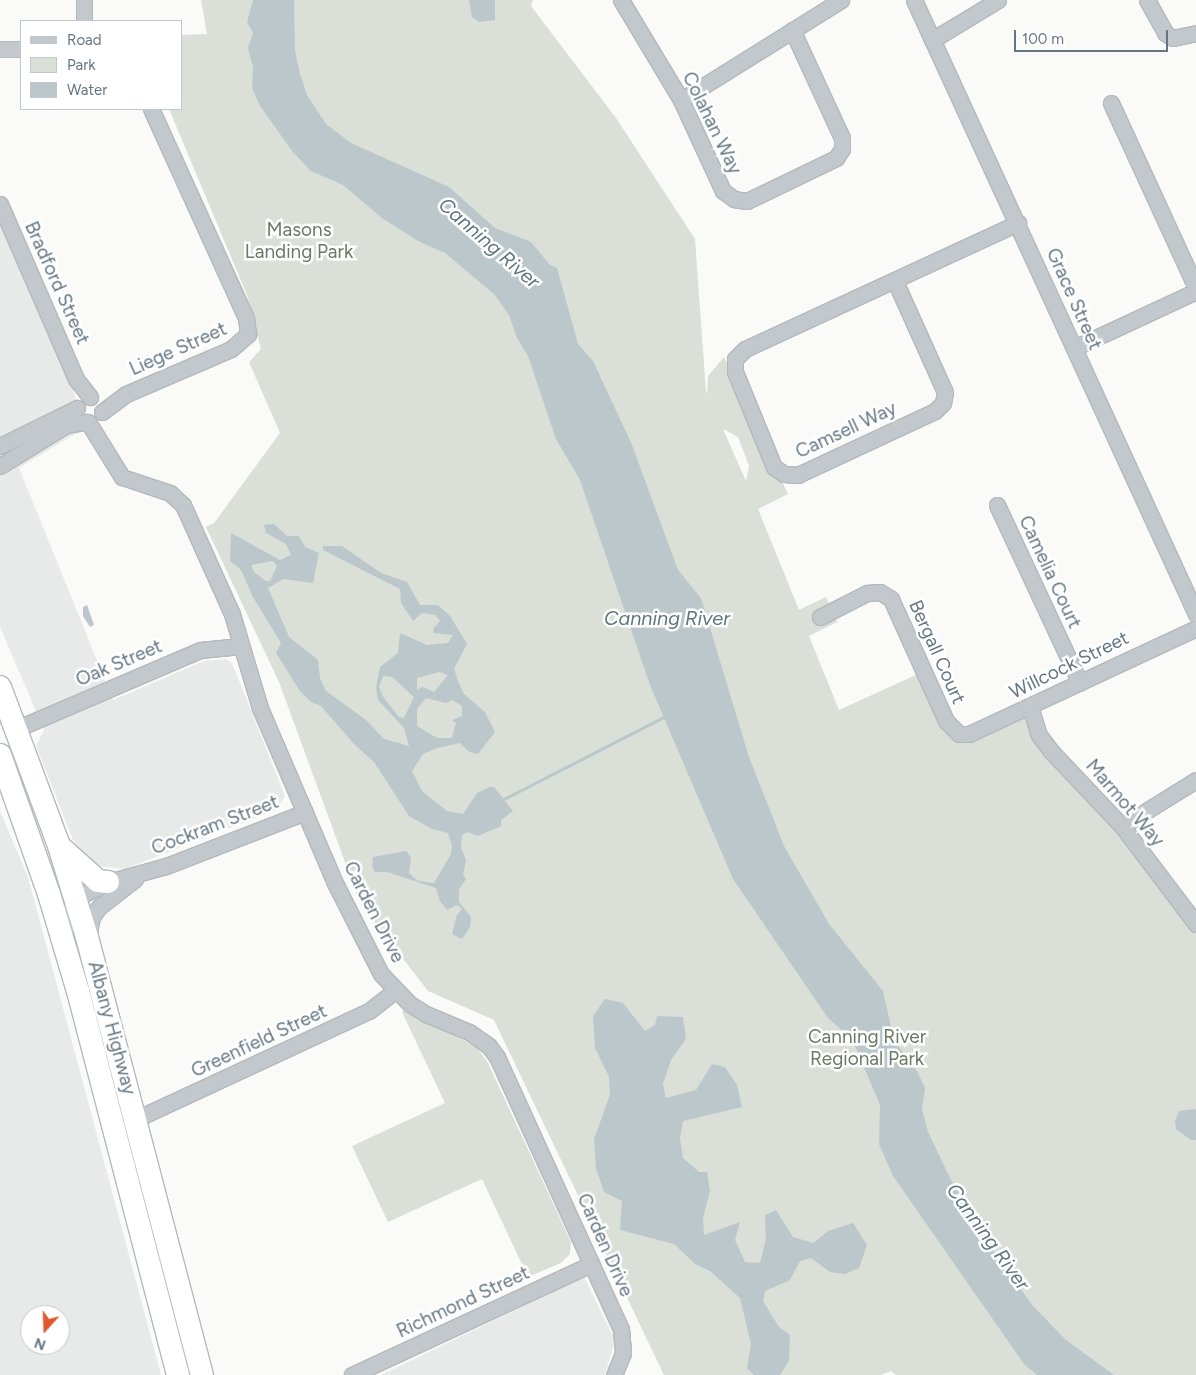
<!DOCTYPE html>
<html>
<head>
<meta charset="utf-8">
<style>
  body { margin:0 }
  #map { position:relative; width:1196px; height:1375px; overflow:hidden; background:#fafaf8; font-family:Figtree,sans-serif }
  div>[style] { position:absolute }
  .built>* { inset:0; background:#e8e9e9 }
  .green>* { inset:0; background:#dadfd7 }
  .water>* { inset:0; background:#bbc7cb }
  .stream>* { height:3px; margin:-1.5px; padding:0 1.5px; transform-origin:1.5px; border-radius:1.5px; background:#bbc7cb }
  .roads { filter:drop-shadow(1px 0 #b4b9bd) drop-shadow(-1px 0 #b4b9bd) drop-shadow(0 1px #b4b9bd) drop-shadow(0 -1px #b4b9bd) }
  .minor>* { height:15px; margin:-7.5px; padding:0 7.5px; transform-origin:7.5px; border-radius:7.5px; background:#c3c8cc }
  .highway>* { height:22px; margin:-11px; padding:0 11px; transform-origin:11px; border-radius:11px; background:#fff }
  span { translate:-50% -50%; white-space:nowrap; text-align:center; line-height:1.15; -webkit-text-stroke:5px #fff; paint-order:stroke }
  .street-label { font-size:19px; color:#657683 }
  .park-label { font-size:19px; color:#687a64 }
  .water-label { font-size:20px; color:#60757c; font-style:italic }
  .legend { position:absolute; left:20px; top:20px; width:162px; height:90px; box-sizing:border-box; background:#fff; border:1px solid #c1c8cd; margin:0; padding:6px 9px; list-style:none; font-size:15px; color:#657683 }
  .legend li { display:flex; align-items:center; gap:10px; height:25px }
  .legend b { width:25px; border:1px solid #c1c8cd }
  .north { position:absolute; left:20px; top:1305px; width:50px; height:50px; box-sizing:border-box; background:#fff; border:1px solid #c1c8cd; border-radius:50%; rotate:200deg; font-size:14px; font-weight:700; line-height:20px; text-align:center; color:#657683 }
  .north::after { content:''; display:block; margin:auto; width:18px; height:22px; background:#e4572e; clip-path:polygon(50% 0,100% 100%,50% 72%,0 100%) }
  .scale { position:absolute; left:1014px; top:30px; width:154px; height:22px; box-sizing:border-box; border:2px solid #657683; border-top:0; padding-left:6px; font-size:15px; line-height:18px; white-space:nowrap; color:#657683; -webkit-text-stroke:4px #fff; paint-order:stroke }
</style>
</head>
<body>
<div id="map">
  <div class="built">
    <i style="clip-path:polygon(0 219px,70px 380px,85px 428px,19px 468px,113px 700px,204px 661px,226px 659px,232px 663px,285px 796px,276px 810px,125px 869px,94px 866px,73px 840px,36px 746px,44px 730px,0 627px)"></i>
    <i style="clip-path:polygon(evenodd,0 811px,28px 877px,161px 1375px,0 1375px,0 811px,30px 1315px,60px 1315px,60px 1345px,30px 1345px,30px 1315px)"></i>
    <i style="clip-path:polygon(584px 1277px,615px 1340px,605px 1375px,381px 1375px)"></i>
  </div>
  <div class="green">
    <i style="clip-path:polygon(evenodd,201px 0,533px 0,531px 6px,616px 118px,695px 239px,706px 392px,707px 394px,708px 376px,724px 357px,788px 494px,758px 509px,799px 610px,826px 597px,837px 622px,809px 636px,839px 710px,918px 674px,959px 737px,1021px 710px,1196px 922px,1196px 1375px,896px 1375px,891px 1371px,881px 1375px,664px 1375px,494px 1020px,428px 991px,360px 903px,279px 682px,206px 527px,214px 523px,280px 433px,249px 362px,261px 349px,247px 295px,169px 109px,181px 109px,181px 35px,207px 34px,201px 0,723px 429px,738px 437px,749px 466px,746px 481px,723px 429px)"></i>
    <i style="clip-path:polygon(406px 1009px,460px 1038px,478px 1049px,488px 1063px,571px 1242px,570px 1254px,561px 1263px,528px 1277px,482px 1179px,388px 1222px,352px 1146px,445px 1103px,402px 1012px)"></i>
  </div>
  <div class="water">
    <i style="clip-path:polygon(253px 0,294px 0,295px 51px,300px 74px,307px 95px,326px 124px,351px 143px,449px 187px,495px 228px,531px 242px,550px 265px,557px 268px,578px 344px,593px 361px,632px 445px,678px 570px,701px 598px,749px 757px,784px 846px,829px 924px,883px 991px,894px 1040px,918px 1073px,925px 1088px,922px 1109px,928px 1132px,949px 1176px,979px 1230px,1032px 1305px,1066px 1340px,1114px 1375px,1037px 1375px,1024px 1364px,893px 1176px,879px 1144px,880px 1105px,852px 1039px,828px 1018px,733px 879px,650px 685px,580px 480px,556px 439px,528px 356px,517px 338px,509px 315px,495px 295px,445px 253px,418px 241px,382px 218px,343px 185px,311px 171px,292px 151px,260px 106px,252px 88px,253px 67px,248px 48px,253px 33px,247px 22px)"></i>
    <i style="clip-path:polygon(469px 0,495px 0,495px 20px,479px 22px,472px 17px)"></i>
    <i style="clip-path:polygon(evenodd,274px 524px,287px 536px,299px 536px,305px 547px,319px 553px,313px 583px,283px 579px,268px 588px,289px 637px,318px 660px,320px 678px,326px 691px,366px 720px,384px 739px,409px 746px,404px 728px,378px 700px,376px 687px,380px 667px,398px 653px,400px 633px,427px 645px,448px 643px,453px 635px,434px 633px,433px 629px,440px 621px,435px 615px,422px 613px,413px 621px,401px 603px,400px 589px,323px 550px,323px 546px,342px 546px,381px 573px,407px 582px,420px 605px,438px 605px,450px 616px,467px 644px,454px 669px,458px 681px,464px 694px,485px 712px,495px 732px,478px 754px,469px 752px,460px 743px,437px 748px,423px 754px,412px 771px,422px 791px,447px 811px,463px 814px,477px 793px,490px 787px,494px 787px,513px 811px,501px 820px,501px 826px,478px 836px,468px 832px,462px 835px,461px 848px,466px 860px,463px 875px,466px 879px,459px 889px,459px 902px,471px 917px,470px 927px,462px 939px,452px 934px,457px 915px,462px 909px,457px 905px,447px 910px,440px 901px,436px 888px,387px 872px,375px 872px,372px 866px,373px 857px,406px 851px,411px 857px,409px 873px,418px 881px,434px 883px,451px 854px,452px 846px,448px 833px,432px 829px,409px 816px,374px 762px,354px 744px,321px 706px,311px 702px,300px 691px,276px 653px,281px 643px,253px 597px,241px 570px,230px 561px,231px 533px,280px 560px,291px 555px,286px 544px,266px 533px,264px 525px,274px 524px,273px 561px,277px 566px,270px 581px,266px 581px,254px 572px,251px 565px,273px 561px,274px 524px,439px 672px,448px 675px,434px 692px,423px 687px,417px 690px,417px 678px,439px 672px,274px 524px,383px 676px,392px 677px,414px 697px,404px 718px,399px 717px,383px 697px,379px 687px,383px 676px,274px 524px,426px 698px,446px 703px,452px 700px,462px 706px,462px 716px,452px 720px,456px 723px,452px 738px,437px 738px,417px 726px,417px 709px,426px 698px)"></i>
    <i style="clip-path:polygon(87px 605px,94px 625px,90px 627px,83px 616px,83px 607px)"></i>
    <i style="clip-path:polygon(605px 999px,623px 1003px,645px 1031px,655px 1025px,657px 1016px,683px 1017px,686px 1039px,671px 1060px,663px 1084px,666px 1098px,696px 1090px,712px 1064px,725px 1067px,737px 1085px,742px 1107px,683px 1121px,680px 1138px,683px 1158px,699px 1172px,707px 1172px,710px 1191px,703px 1218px,704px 1235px,740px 1222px,735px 1240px,745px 1262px,760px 1263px,766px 1239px,765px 1215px,776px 1210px,793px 1237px,813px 1243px,828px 1231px,853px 1223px,867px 1245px,859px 1268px,845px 1274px,830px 1272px,811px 1258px,800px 1261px,790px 1280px,765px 1291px,763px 1301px,779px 1327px,790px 1335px,789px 1361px,780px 1375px,754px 1375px,747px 1368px,751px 1344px,740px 1298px,710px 1271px,695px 1264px,674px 1244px,620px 1230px,622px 1201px,604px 1192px,596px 1168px,594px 1139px,610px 1095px,609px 1077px,595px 1048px,593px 1016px)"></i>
    <i style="clip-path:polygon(1196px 1109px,1196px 1140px,1191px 1140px,1176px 1129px,1175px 1121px,1179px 1111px)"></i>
  </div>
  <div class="stream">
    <i style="left:500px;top:801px;width:188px;rotate:-27.2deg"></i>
  </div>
  <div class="roads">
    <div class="minor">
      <i style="left:84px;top:0;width:21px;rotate:90deg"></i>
      <i style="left:621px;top:0;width:117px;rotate:59deg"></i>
      <i style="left:681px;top:100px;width:100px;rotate:65.2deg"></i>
      <i style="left:723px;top:191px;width:14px;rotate:36deg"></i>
      <i style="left:734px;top:199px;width:13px;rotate:9deg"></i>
      <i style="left:747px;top:201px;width:99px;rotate:-25.8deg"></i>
      <i style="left:836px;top:158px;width:11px;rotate:-56deg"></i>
      <i style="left:842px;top:149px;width:11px;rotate:-90deg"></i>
      <i style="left:842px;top:138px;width:119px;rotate:-114.8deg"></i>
      <i style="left:914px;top:0;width:676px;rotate:65.33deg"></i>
      <i style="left:1147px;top:0;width:38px;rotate:61deg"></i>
      <i style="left:1165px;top:33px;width:9px;rotate:32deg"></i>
      <i style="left:1173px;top:38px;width:24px;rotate:-12deg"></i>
      <i style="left:932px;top:40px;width:77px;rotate:-31.2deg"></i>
      <i style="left:0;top:49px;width:21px"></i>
      <i style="left:681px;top:100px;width:189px;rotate:-32deg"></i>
      <i style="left:1111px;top:103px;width:204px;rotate:65.3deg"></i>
      <i style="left:0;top:204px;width:191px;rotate:66.5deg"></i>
      <i style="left:76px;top:379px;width:23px;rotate:52deg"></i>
      <i style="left:895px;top:281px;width:122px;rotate:65.8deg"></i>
      <i style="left:945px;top:392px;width:11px;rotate:100deg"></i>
      <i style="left:943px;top:403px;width:11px;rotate:135deg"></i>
      <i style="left:935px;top:411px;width:151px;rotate:155deg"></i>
      <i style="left:798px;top:475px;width:14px;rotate:-176deg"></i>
      <i style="left:784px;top:474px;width:12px;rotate:-145deg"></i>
      <i style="left:774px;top:467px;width:103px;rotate:-112.3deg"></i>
      <i style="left:735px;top:372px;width:13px;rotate:-90deg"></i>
      <i style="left:735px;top:359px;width:14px;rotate:-45deg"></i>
      <i style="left:745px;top:349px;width:301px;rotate:-24.8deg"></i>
      <i style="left:1074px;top:348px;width:135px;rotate:-25deg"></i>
      <i style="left:102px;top:412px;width:30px;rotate:-37deg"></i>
      <i style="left:126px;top:394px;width:114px;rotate:-23.2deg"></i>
      <i style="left:231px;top:349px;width:23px;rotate:-41deg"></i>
      <i style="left:248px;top:334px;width:16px;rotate:-97deg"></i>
      <i style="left:246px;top:318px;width:230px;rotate:-114.4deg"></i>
      <i style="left:88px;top:422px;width:65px;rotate:58.3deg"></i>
      <i style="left:122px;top:477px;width:51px;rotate:18.4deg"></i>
      <i style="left:170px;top:493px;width:18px;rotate:43deg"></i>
      <i style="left:183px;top:505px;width:120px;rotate:65.8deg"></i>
      <i style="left:232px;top:614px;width:98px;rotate:73.4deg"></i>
      <i style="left:260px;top:708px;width:188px;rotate:66.8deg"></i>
      <i style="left:334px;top:881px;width:104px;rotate:63.2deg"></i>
      <i style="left:381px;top:974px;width:42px;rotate:46deg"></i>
      <i style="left:410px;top:1004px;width:19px;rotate:32deg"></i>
      <i style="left:426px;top:1014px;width:47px;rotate:22.7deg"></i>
      <i style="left:469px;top:1032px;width:24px;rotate:35deg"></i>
      <i style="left:489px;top:1046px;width:14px;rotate:54deg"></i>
      <i style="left:497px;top:1057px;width:299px;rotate:65.5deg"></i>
      <i style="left:621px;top:1329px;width:24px;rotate:85deg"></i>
      <i style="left:623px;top:1353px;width:24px;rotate:112deg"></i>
      <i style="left:0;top:446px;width:86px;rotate:-26.3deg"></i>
      <i style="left:0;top:466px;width:78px;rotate:-31.8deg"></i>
      <i style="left:66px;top:425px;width:20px;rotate:-9deg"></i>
      <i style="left:997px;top:505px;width:196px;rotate:65deg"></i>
      <i style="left:820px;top:617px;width:53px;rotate:-27.1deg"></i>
      <i style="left:867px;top:593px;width:13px;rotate:-4deg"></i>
      <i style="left:880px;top:592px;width:13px;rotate:32deg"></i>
      <i style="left:891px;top:599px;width:134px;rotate:65.7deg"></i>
      <i style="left:946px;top:721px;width:18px;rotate:45deg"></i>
      <i style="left:959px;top:734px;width:10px"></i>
      <i style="left:969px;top:734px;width:251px;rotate:-25deg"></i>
      <i style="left:1030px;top:706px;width:30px;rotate:73deg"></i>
      <i style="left:1039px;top:735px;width:20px;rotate:53deg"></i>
      <i style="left:1051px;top:751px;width:103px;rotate:46.6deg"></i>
      <i style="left:1122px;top:826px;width:123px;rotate:52.9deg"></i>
      <i style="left:16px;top:729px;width:200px;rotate:-23.2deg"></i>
      <i style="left:200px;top:650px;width:41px;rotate:-5.6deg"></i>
      <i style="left:1122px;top:826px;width:87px;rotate:-31.9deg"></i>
      <i style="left:64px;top:935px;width:25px;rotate:-78deg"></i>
      <i style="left:69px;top:911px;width:23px;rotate:-49deg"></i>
      <i style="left:84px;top:894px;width:27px;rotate:-27deg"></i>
      <i style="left:108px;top:882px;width:60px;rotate:-15.4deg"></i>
      <i style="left:166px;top:866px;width:149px;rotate:-21.2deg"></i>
      <i style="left:88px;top:936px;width:19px;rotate:-78deg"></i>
      <i style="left:92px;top:917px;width:12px;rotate:-55deg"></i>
      <i style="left:99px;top:907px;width:46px;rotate:-37.9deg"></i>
      <i style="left:136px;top:1119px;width:257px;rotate:-24.9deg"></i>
      <i style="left:369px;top:1011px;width:33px;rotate:-38deg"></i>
      <i style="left:352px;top:1375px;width:264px;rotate:-24.9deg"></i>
    </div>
    <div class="highway">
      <i style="left:0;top:687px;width:170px;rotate:69.6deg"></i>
      <i style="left:59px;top:846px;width:95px;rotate:72.9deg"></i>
      <i style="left:87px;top:937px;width:453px;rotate:75.3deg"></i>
      <i style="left:0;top:755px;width:147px;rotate:70.6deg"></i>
      <i style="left:49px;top:894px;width:101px;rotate:73.4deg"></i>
      <i style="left:78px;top:991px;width:397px;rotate:75.4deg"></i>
      <i style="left:60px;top:847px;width:51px;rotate:41.8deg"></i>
      <i style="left:98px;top:881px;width:10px;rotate:6deg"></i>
    </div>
  </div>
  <div class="street-label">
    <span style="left:712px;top:123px;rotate:64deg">Colahan Way</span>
    <span style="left:57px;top:283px;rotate:66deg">Bradford Street</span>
    <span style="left:1074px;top:299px;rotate:66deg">Grace Street</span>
    <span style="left:178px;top:349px;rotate:-24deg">Liege Street</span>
    <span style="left:846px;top:430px;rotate:-25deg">Camsell Way</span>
    <span style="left:1050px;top:572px;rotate:65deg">Camelia Court</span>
    <span style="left:937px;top:652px;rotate:66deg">Bergall Court</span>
    <span style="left:119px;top:663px;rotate:-23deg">Oak Street</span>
    <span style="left:1069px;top:665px;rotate:-26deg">Willcock Street</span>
    <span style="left:1125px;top:803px;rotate:49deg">Marmot Way</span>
    <span style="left:215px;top:825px;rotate:-21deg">Cockram Street</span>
    <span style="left:374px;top:912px;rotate:63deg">Carden Drive</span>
    <span style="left:112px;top:1028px;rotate:75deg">Albany Highway</span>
    <span style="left:259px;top:1041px;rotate:-25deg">Greenfield Street</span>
    <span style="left:605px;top:1245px;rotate:66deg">Carden Drive</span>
    <span style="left:463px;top:1302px;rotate:-25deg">Richmond Street</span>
  </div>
  <div class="park-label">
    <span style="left:299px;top:241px">Masons<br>Landing Park</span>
    <span style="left:867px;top:1048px">Canning River<br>Regional Park</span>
  </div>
  <div class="water-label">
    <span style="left:489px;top:243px;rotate:41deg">Canning River</span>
    <span style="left:667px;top:618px">Canning River</span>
    <span style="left:988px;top:1237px;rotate:54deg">Canning River</span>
  </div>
  <ul class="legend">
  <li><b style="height:6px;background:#c3c8cc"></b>Road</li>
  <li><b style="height:14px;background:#dadfd7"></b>Park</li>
  <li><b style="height:14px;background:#bbc7cb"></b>Water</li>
  </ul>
  <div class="north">N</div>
  <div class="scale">100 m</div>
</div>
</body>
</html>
